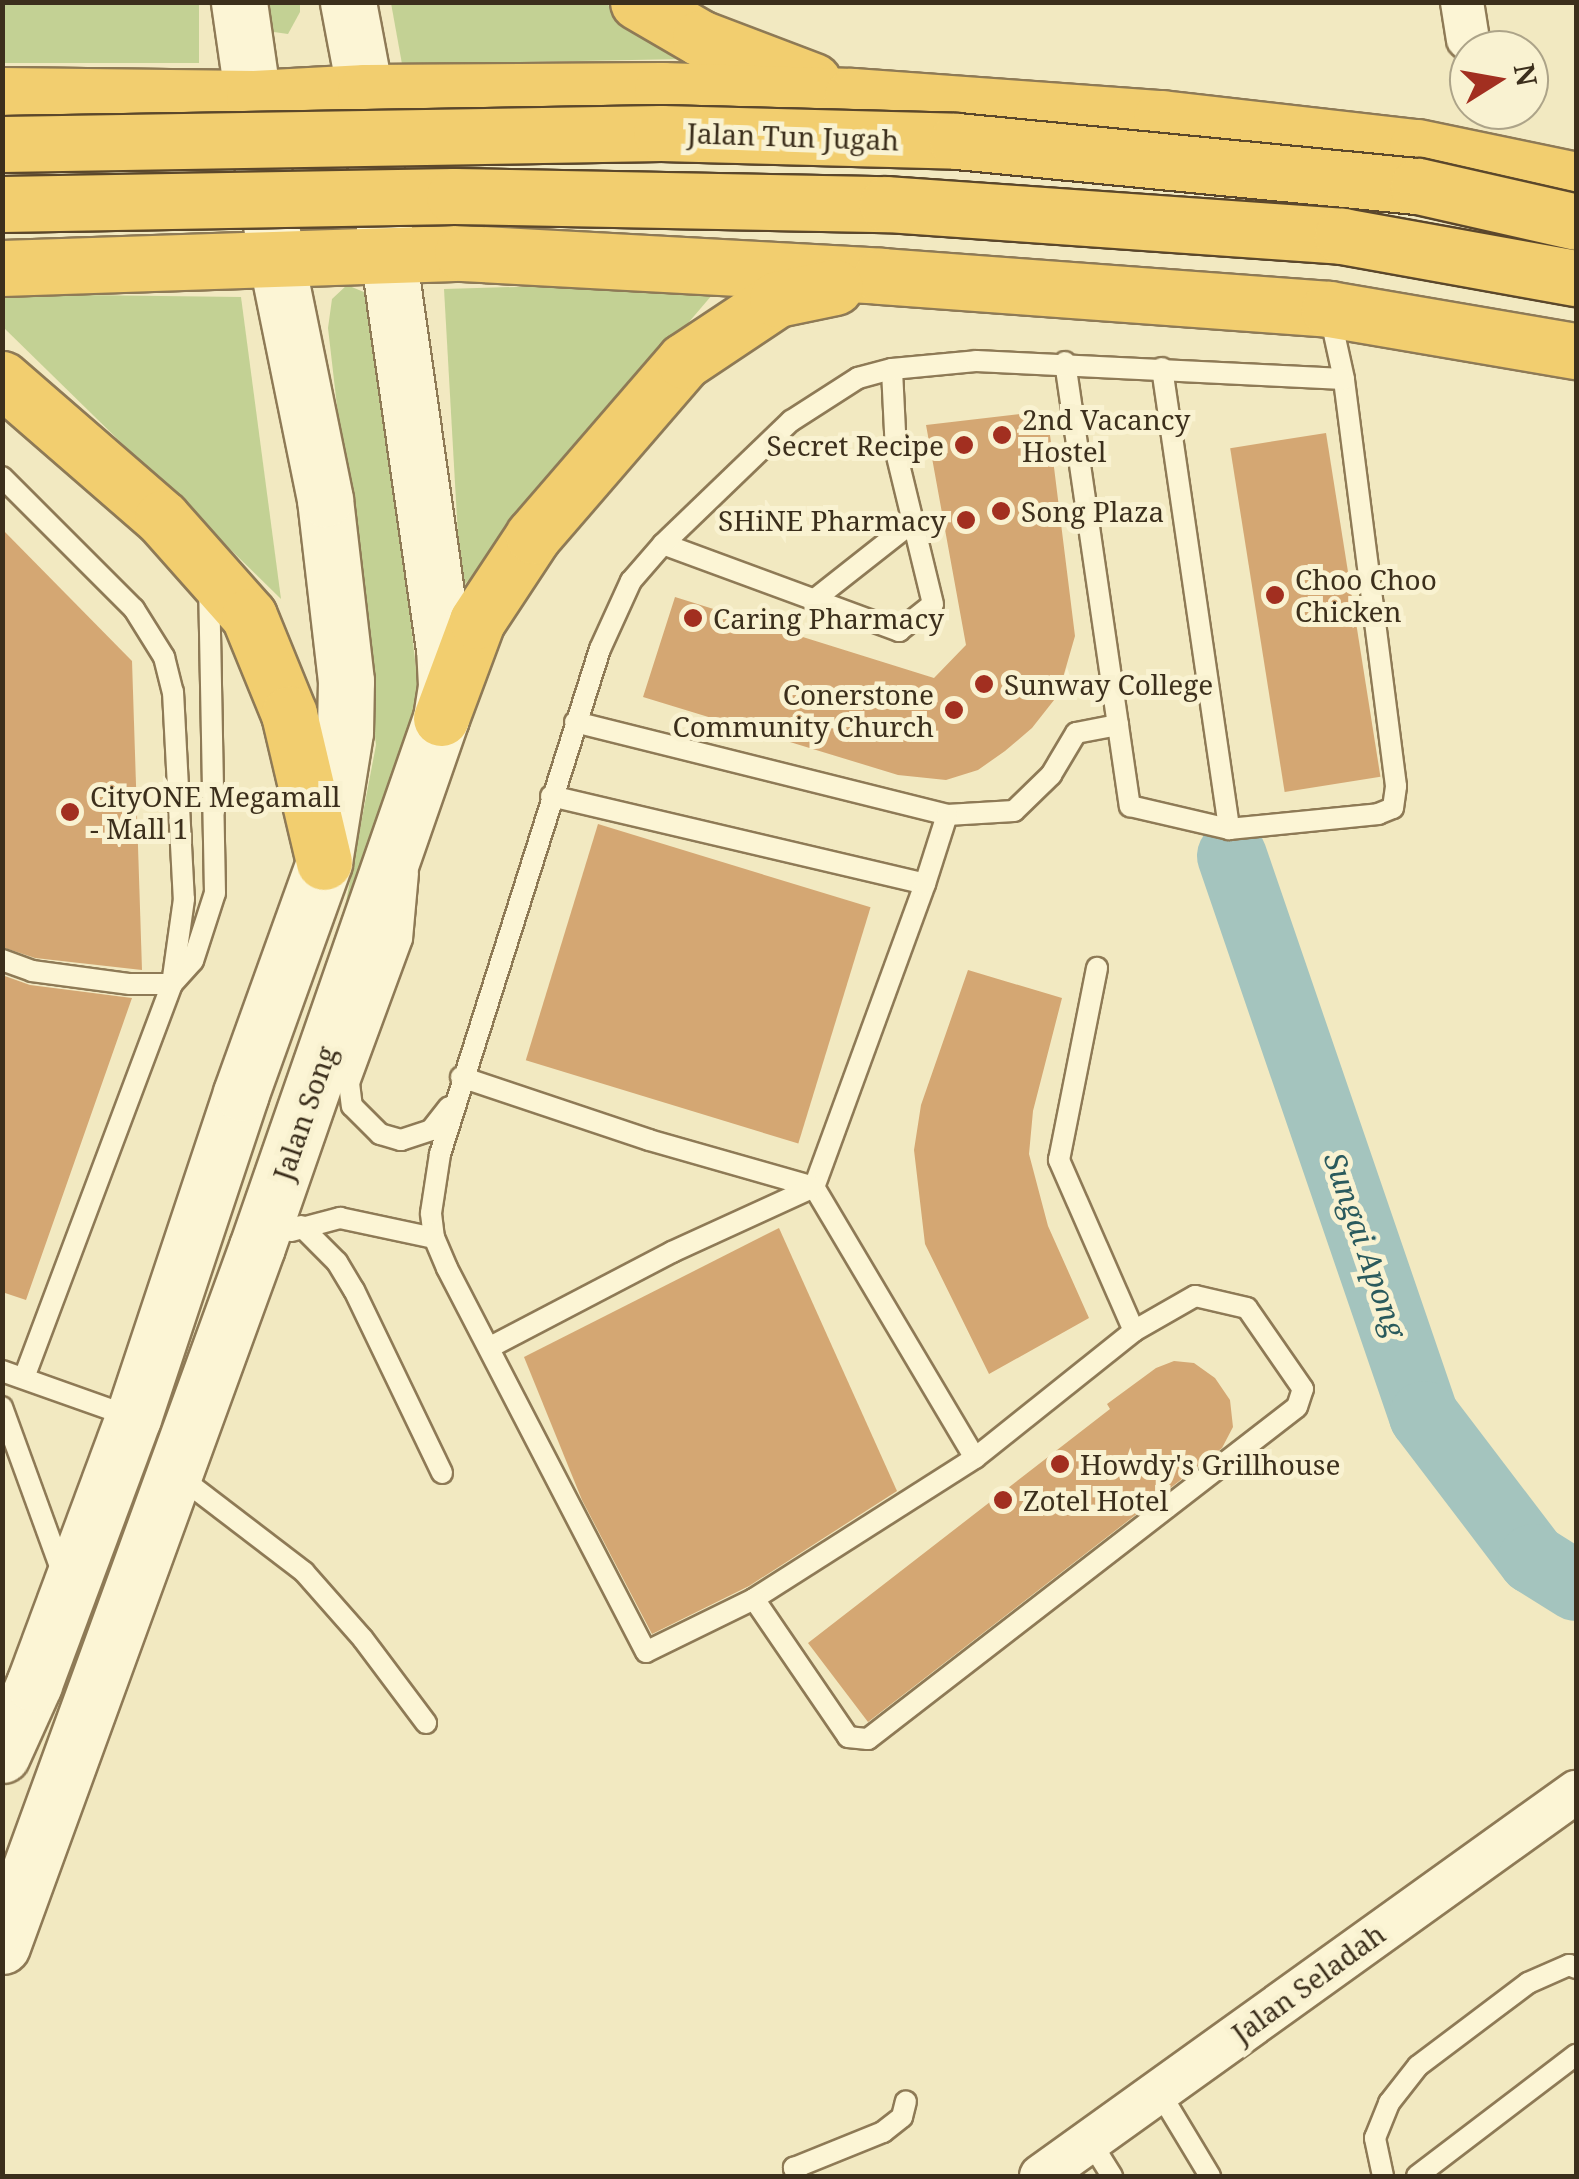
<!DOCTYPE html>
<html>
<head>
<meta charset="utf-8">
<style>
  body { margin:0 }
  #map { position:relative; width:1579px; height:2179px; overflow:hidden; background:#f2e9c1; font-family:"Noto Serif",serif }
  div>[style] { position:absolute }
  .green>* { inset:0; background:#c3d194; transform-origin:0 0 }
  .river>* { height:70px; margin:-35px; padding:0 35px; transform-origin:35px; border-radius:35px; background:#a4c4be }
  .building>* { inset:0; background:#d4a773; transform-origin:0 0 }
  .roads { filter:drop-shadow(2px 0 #8e7a56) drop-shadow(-2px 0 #8e7a56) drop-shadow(0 2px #8e7a56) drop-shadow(0 -2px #8e7a56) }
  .service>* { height:20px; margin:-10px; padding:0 10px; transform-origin:10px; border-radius:10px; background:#fcf5d5 }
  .minor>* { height:42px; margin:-21px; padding:0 21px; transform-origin:21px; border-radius:21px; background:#fcf5d5 }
  .secondary>* { height:55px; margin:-27.5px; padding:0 27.5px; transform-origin:27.5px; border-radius:27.5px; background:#fcf5d5 }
  .trunk>* { height:55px; margin:-27.5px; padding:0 27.5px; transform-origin:27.5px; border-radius:27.5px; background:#f2ce6f }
  .bridges { filter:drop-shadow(2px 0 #5b472b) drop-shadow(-2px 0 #5b472b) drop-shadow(0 2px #5b472b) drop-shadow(0 -2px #5b472b) }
  .trunk-bridge>* { height:55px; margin:-27.5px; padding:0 27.5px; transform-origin:27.5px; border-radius:27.5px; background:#f2ce6f }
  .dots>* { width:28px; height:28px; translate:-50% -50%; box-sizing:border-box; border:5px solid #f9f2d1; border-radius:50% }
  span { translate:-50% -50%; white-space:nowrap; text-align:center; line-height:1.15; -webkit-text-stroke:10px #f9f2d1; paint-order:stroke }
  .street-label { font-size:28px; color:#3c2f1c }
  .poi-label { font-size:28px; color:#3c2f1c }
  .left { translate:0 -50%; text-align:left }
  .right { translate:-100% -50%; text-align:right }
  .water-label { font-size:30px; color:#2a5a5d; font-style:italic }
  .frame { position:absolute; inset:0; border:5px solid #3c2f1c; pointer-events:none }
  .north { position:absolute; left:1449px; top:30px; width:100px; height:100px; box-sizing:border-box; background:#f9f2d1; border:2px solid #ada489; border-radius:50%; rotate:79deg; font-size:28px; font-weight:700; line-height:40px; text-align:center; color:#3c2f1c }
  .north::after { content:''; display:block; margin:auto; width:35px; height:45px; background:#a22f20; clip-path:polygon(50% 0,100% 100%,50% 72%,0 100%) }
</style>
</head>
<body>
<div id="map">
  <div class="green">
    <i style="left:3px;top:2px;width:196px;height:61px"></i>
    <i style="clip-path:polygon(257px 3px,300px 3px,300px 12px,288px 34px,267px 31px)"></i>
    <i style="clip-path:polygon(391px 3px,605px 3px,687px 59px,402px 64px)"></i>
    <i style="clip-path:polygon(724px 281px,461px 589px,444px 289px)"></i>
    <i style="clip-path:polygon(347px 285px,371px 295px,376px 322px,420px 703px,341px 928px,376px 745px,328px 328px,332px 299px)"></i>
    <i style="clip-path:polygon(2px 294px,241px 297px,281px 599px,3px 327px)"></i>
  </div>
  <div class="river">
    <i style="left:1232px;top:856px;width:592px;rotate:71.08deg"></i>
    <i style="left:1424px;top:1416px;width:180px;rotate:52.7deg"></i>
    <i style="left:1533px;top:1559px;width:51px;rotate:32.1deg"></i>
  </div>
  <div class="building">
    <i style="clip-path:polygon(1047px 411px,1075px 636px,1058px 695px,1032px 728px,1005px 751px,978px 770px,946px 780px,898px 775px,643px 697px,675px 597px,934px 678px,966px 645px,926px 425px)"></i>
    <i style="left:1326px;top:433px;width:348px;height:97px;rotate:81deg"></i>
    <i style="clip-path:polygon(2px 529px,132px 661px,142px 970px,35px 958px,2px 947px)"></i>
    <i style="left:598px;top:824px;width:285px;height:247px;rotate:17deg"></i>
    <i style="clip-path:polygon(968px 970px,1062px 998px,1033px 1111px,1029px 1154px,1048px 1226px,1089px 1318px,989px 1374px,925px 1244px,914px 1150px,921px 1105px)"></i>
    <i style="clip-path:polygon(2px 975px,30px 985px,132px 998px,26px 1300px,2px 1292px)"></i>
    <i style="clip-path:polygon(779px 1228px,897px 1491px,749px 1586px,652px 1634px,582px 1500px,524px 1357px)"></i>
    <i style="clip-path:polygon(1174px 1361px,1194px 1363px,1215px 1378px,1230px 1400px,1233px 1427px,1222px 1448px,868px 1722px,808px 1643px,1110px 1409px,1107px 1404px,1156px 1368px)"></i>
  </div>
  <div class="roads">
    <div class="service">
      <i style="left:1065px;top:362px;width:449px;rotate:81.7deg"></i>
      <i style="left:1130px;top:806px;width:102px;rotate:13.1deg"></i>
      <i style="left:1229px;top:829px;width:150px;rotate:-5.7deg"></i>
      <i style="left:1378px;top:814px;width:16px;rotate:-22deg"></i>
      <i style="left:1393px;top:808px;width:22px;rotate:-82deg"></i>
      <i style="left:1396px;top:786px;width:410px;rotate:-97.3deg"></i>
      <i style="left:1344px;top:379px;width:70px;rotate:-102.4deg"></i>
      <i style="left:1162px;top:368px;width:466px;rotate:81.7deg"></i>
      <i style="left:2px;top:477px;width:187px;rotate:45deg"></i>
      <i style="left:134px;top:609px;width:57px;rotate:58deg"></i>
      <i style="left:164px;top:657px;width:36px;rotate:76deg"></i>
      <i style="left:173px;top:692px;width:207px;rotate:87deg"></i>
      <i style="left:184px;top:899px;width:86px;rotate:98deg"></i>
      <i style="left:172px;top:984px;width:421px;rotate:110.6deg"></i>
      <i style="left:663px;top:544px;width:252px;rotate:20.2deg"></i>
      <i style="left:899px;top:631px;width:43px;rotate:-38.5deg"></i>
      <i style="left:933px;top:604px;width:156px;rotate:-103.7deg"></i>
      <i style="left:896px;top:452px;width:83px;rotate:-92.8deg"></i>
      <i style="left:815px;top:599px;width:125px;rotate:-38.2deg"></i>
      <i style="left:575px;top:722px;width:383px;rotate:14deg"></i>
      <i style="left:947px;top:815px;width:67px;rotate:-3.4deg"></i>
      <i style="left:1014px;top:811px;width:52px;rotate:-44.2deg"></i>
      <i style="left:1051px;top:775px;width:49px;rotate:-59.2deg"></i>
      <i style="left:1076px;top:733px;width:43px;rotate:-10.8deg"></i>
      <i style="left:551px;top:796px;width:384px;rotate:13.2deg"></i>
      <i style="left:925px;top:884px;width:323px;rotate:110.1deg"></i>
      <i style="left:814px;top:1187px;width:315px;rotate:59.3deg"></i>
      <i style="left:975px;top:1458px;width:203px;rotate:-38.6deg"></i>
      <i style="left:1134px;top:1331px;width:187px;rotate:-113.7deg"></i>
      <i style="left:1059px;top:1160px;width:196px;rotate:-78.8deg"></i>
      <i style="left:408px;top:873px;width:66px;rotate:95.2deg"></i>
      <i style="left:402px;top:939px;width:153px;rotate:110.2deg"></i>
      <i style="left:349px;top:1083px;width:23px;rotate:83deg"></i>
      <i style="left:352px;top:1106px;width:40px;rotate:45deg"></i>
      <i style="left:380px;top:1134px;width:22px;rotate:16deg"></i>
      <i style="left:401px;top:1140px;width:32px;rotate:-18deg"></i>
      <i style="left:431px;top:1130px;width:29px;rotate:-52deg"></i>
      <i style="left:925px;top:884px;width:72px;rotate:-72.3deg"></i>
      <i style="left:2px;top:960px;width:32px;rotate:20deg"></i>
      <i style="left:32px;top:971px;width:99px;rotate:7.6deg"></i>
      <i style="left:130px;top:984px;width:42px"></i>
      <i style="left:172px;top:984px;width:31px;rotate:-48deg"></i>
      <i style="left:193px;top:961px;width:71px;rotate:-72.1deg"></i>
      <i style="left:215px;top:893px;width:307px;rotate:-91.1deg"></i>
      <i style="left:461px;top:1077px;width:198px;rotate:18.5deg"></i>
      <i style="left:649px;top:1140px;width:172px;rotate:15.9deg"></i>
      <i style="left:814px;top:1187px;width:156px;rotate:155.4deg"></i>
      <i style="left:672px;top:1252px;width:205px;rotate:152.4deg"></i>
      <i style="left:301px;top:1226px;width:51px;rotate:45deg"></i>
      <i style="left:337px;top:1262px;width:33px;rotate:59deg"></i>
      <i style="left:354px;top:1290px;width:203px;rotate:64.3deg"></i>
      <i style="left:291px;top:1231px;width:51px;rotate:-14.9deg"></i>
      <i style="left:340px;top:1218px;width:96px;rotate:12deg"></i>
      <i style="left:2px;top:1371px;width:138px;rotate:19.5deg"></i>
      <i style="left:2px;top:1407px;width:179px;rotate:70deg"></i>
      <i style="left:975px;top:1458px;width:262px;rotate:147.5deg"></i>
      <i style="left:754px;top:1599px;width:120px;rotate:153.9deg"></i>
      <i style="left:646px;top:1652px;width:433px;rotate:-117.4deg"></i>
      <i style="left:447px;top:1268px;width:33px;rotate:-113deg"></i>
      <i style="left:434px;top:1238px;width:25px;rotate:-97deg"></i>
      <i style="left:431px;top:1213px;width:60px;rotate:-81.3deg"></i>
      <i style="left:440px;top:1154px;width:530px;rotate:-72.42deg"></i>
      <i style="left:600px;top:649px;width:75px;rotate:-65.5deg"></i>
      <i style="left:631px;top:581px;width:49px;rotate:-49.1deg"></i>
      <i style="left:663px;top:544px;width:178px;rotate:-43.9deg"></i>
      <i style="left:791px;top:421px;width:80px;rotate:-32.7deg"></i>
      <i style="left:858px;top:378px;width:35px;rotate:-15deg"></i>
      <i style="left:892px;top:369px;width:84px;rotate:-5.4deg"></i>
      <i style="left:976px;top:361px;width:368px;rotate:2.8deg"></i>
      <i style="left:176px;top:1474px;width:161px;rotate:37.4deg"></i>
      <i style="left:304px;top:1572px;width:89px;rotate:48.6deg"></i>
      <i style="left:363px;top:1639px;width:105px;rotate:53.1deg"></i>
      <i style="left:754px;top:1599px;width:167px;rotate:55.7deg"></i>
      <i style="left:848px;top:1737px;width:20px;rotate:6deg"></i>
      <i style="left:868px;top:1739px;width:542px;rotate:-37.74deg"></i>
      <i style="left:1297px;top:1407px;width:19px;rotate:-72deg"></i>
      <i style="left:1303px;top:1389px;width:98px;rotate:-124.7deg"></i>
      <i style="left:1247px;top:1308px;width:53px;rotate:-167deg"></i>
      <i style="left:1195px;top:1296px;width:70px;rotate:150.2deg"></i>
      <i style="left:1160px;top:2093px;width:97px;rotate:58.9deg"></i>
      <i style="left:1092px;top:2144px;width:38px;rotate:58deg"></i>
      <i style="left:797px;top:2176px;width:9px;rotate:-111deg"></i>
      <i style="left:794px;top:2168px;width:96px;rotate:-22deg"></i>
      <i style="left:883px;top:2132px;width:24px;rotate:-38deg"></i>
      <i style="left:902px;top:2117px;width:16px;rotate:-76deg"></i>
      <i style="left:1383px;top:2176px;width:39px;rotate:-102deg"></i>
      <i style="left:1375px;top:2138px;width:38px;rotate:-68deg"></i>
      <i style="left:1389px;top:2103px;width:47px;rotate:-51.9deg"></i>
      <i style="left:1418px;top:2066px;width:138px;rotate:-37deg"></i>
      <i style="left:1528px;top:1983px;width:45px;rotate:-23.7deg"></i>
      <i style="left:1569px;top:1965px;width:8px;rotate:23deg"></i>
      <i style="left:1417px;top:2176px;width:200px;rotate:-37.3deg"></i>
    </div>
    <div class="minor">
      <i style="left:1462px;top:2px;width:37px;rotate:81deg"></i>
      <i style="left:1041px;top:2176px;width:659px;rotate:-35.67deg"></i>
    </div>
    <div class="secondary">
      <i style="left:2px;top:1755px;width:78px;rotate:-65.7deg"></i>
      <i style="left:34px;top:1684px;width:284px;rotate:-69.6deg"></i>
      <i style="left:133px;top:1418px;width:342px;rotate:-71.6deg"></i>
      <i style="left:241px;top:1093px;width:245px;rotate:-70.2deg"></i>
      <i style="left:324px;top:862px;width:132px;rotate:-80.8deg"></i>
      <i style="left:345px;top:732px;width:51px;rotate:-88.9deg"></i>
      <i style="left:346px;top:681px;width:183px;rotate:-96.6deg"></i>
      <i style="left:325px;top:499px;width:245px;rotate:-101.5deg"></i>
      <i style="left:276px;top:259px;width:260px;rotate:-98.2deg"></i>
      <i style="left:2px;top:1946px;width:744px;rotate:-69.96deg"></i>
      <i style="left:257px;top:1247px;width:560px;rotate:-70.82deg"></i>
      <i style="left:441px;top:718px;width:33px;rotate:-81deg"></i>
      <i style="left:446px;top:685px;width:36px;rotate:-93deg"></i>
      <i style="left:444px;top:649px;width:563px;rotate:-98.07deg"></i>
      <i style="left:365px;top:92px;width:92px;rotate:-100.7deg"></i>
    </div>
    <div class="trunk">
      <i style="left:638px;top:2px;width:72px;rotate:30.1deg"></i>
      <i style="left:700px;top:38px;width:121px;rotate:20.8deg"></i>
      <i style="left:2px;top:95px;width:252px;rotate:0.7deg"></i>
      <i style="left:254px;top:98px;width:111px;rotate:-3.1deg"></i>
      <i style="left:365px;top:92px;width:297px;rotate:-0.4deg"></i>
      <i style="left:662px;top:90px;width:190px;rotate:1.8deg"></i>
      <i style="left:852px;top:96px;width:310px;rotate:4.1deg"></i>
      <i style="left:1161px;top:118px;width:258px;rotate:6.5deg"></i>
      <i style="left:1417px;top:147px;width:162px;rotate:11.7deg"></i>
      <i style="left:2px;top:268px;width:460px;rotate:-1.9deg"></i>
      <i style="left:462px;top:253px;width:420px;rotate:3.1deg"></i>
      <i style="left:881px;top:276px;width:449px;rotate:4.2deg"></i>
      <i style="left:1329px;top:309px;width:251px;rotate:9.7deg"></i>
      <i style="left:2px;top:379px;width:212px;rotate:41deg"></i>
      <i style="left:162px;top:518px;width:131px;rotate:48.4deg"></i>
      <i style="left:249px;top:616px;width:106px;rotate:67.8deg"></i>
      <i style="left:289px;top:714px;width:152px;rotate:76.7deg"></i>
      <i style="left:441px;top:718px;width:103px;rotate:-69.6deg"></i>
      <i style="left:477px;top:621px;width:102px;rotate:-56.6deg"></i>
      <i style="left:533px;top:536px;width:231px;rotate:-49.2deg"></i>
      <i style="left:684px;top:361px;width:112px;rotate:-33.7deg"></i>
      <i style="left:777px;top:299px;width:59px;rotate:-11.7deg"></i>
    </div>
  </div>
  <div class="bridges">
    <div class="trunk-bridge">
      <i style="left:2px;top:144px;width:659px;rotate:-0.96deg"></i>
      <i style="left:661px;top:133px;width:296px;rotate:1.5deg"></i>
      <i style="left:957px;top:141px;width:463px;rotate:5.6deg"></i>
      <i style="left:1418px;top:186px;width:162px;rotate:12.8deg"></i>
      <i style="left:2px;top:204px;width:452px;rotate:-1deg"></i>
      <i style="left:454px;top:196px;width:433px;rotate:1.1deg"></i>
      <i style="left:887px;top:204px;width:456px;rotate:4deg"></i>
      <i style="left:1342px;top:236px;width:238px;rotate:10.2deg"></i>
    </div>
  </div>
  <div class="dots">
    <i style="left:1002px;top:435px;background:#a22f20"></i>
    <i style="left:964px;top:445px;background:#a22f20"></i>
    <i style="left:1001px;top:511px;background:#a22f20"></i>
    <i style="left:966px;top:520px;background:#a22f20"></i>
    <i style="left:1275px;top:595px;background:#a22f20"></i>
    <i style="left:693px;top:618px;background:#a22f20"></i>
    <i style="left:984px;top:684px;background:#a22f20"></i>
    <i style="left:954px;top:710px;background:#a22f20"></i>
    <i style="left:70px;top:812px;background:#a22f20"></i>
    <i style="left:1060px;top:1464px;background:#a22f20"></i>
    <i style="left:1003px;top:1500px;background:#a22f20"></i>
  </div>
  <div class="street-label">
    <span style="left:793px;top:136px;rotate:2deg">Jalan Tun Jugah</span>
    <span style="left:304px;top:1113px;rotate:-71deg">Jalan Song</span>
    <span style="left:1308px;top:1983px;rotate:-36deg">Jalan Seladah</span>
  </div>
  <div class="poi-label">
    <span class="left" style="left:1022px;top:435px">2nd Vacancy<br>Hostel</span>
    <span class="right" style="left:944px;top:445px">Secret Recipe</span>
    <span class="left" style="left:1021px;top:511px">Song Plaza</span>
    <span class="right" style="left:946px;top:520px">SHiNE Pharmacy</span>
    <span class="left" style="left:1295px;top:595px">Choo Choo<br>Chicken</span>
    <span class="left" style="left:713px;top:618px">Caring Pharmacy</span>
    <span class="left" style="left:1004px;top:684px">Sunway College</span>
    <span class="right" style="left:934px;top:710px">Conerstone<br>Community Church</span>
    <span class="left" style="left:90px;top:812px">CityONE Megamall<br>- Mall 1</span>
    <span class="left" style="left:1080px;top:1464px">Howdy's Grillhouse</span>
    <span class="left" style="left:1023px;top:1500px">Zotel Hotel</span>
  </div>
  <div class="water-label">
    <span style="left:1365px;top:1245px;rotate:71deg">Sungai Apong</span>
  </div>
  <div class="frame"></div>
  <div class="north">N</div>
</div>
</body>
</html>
